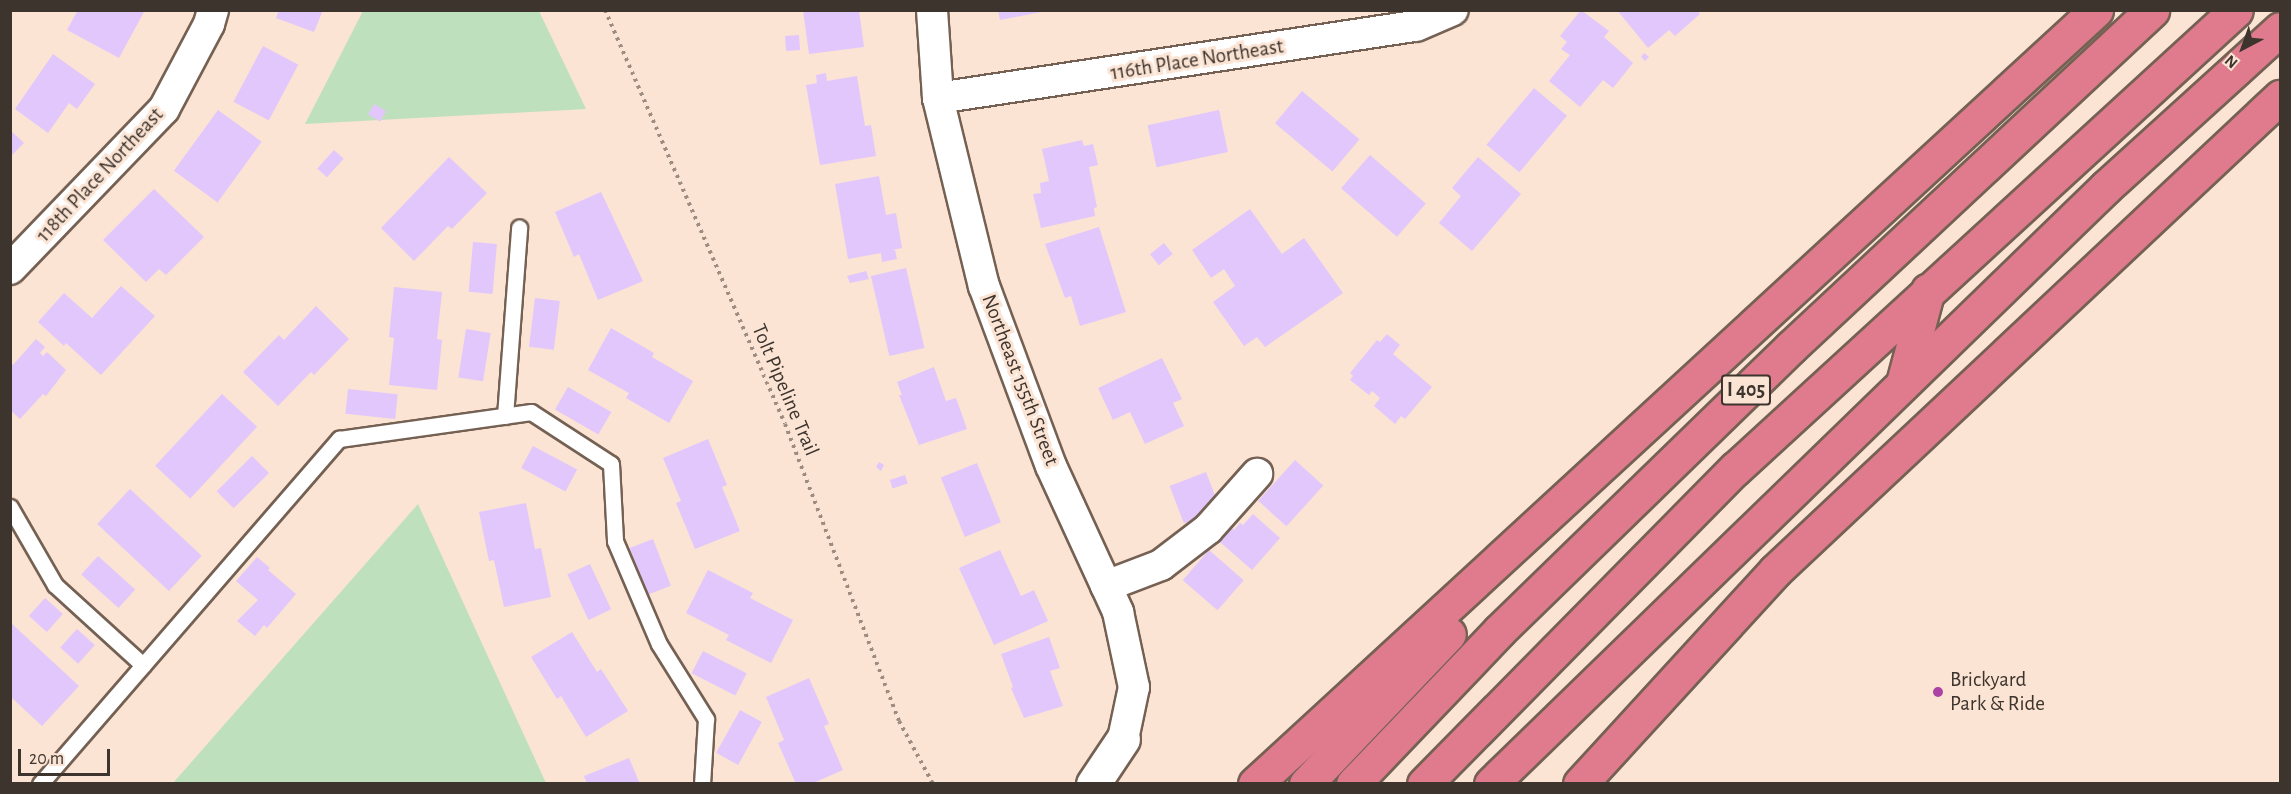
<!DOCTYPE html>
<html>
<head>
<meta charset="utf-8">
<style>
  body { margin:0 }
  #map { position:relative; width:2291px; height:794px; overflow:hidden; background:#fbe4d4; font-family:"Alegreya Sans",sans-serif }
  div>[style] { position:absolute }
  .green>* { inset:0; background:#bfe0bd }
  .building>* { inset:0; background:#e2c7fc; transform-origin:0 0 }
  .path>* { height:4px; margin-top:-2px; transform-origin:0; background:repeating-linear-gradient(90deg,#9c8c81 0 3px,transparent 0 7.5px) }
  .roads { filter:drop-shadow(2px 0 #756153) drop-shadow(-2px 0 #756153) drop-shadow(0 2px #756153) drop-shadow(0 -2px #756153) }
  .lane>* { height:15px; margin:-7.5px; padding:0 7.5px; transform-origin:7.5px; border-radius:7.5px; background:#fff }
  .street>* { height:30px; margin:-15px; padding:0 15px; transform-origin:15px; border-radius:15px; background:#fff }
  .secondary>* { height:33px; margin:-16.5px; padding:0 16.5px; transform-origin:16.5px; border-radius:16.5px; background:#fff }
  .highway>* { height:33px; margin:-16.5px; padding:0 16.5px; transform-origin:16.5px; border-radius:16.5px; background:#df7b8d }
  .dots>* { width:16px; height:16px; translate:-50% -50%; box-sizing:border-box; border:3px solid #fbe4d4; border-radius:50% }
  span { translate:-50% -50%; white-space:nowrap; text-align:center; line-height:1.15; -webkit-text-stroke:6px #fbe4d4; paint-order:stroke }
  .shield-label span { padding:2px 4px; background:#fbe4d4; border:2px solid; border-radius:4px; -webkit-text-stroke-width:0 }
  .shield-label { font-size:20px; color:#3d342e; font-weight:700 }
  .street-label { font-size:21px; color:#3d342e }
  .poi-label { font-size:21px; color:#3d342e }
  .left { translate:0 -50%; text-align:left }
  .frame { position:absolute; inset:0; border:12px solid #3d342e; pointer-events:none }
  .north { position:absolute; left:2213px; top:18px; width:60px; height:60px; -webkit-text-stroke:4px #fbe4d4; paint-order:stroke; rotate:221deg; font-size:16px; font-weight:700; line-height:24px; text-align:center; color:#3d342e }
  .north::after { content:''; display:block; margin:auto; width:21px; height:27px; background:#3d342e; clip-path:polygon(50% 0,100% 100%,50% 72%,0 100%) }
  .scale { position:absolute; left:18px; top:749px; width:92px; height:27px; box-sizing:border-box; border:3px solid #3d342e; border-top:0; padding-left:8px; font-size:18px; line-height:21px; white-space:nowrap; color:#3d342e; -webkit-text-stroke:4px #fbe4d4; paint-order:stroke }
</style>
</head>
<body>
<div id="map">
  <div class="green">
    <i style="clip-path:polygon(363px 11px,539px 11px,586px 109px,305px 124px)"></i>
    <i style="clip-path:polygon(418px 504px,546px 783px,173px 783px)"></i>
  </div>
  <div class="building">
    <i style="clip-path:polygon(78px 10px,145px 10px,119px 58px,67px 30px)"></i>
    <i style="clip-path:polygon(279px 10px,323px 10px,314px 32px,276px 18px)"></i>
    <i style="clip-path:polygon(803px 10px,859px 10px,864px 47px,809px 54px)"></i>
    <i style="clip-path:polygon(998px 10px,1041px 10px,1041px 12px,1000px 20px)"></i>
    <i style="clip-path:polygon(1581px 10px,1609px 31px,1604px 37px,1633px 63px,1613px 88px,1603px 80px,1580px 107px,1549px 81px,1570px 55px,1561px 49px,1567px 42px,1560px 36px)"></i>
    <i style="clip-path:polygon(1617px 10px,1697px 10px,1700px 14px,1675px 36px,1669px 30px,1648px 48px)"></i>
    <i style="left:799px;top:35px;width:15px;height:14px;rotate:86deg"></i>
    <i style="left:263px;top:46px;width:40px;height:63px;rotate:28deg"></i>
    <i style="clip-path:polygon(1644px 53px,1649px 57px,1645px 61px,1641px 57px)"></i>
    <i style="clip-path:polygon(53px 54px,95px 84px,77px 109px,69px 103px,48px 133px,15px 109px)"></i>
    <i style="clip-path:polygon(826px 73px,827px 81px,857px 76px,865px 126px,871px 125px,876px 156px,820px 165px,806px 85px,817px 83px,816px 75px)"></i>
    <i style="left:1534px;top:88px;width:43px;height:74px;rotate:40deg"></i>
    <i style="left:1302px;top:91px;width:75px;height:42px;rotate:40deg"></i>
    <i style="left:374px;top:104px;width:14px;height:12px;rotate:30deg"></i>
    <i style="left:218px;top:110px;width:54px;height:75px;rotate:36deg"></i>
    <i style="left:1219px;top:110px;width:43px;height:73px;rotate:78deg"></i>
    <i style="clip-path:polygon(10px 130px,24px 143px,10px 157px)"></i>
    <i style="clip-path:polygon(1082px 140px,1084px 146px,1093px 144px,1098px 165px,1089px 167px,1097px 207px,1094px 208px,1095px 216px,1041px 228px,1033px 194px,1041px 193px,1040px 183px,1049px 181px,1042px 149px)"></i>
    <i style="left:334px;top:150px;width:13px;height:25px;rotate:42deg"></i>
    <i style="left:1370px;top:155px;width:74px;height:44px;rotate:41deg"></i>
    <i style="clip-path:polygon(449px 157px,487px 193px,452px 229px,448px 226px,414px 261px,381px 228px)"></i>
    <i style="clip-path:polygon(1478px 157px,1521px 194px,1472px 251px,1439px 223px,1461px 196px,1452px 188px)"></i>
    <i style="clip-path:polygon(879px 176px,886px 215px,896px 213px,902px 248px,892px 250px,895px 250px,897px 259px,882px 262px,881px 253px,848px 259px,835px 184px)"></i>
    <i style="clip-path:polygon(154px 189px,204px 237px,166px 275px,159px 269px,146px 282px,103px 240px)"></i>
    <i style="clip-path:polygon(601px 192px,643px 281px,598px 300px,579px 254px,574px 257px,555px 212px)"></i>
    <i style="clip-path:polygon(1250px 209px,1282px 254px,1304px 238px,1343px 293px,1265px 347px,1257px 337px,1244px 346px,1213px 302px,1235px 286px,1224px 269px,1211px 278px,1192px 250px)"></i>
    <i style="clip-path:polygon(1099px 227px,1126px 312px,1080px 326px,1071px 296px,1065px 298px,1045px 244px)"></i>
    <i style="left:473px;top:242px;width:24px;height:50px;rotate:5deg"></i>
    <i style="left:1164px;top:243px;width:14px;height:18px;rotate:51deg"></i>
    <i style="left:906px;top:268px;width:82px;height:36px;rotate:77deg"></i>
    <i style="clip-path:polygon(866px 271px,869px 279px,850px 283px,847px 276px)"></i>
    <i style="clip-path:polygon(121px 286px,155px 316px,101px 375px,66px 343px,64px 346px,38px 322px,64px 293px,92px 318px)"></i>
    <i style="clip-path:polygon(394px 287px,442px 292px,437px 339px,442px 340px,437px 390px,389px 385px,394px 338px,389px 337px)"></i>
    <i style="left:535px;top:298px;width:25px;height:49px;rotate:7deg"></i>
    <i style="clip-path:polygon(316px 306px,349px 339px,314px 375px,311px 372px,278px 406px,243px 372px,279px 335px,284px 340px)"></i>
    <i style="clip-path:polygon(611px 328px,654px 353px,652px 357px,693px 381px,669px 423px,626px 398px,629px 393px,588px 370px)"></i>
    <i style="left:466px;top:329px;width:25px;height:49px;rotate:9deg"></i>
    <i style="clip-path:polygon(1387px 334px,1400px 345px,1393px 354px,1432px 387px,1405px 419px,1401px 416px,1395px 424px,1374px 406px,1380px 398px,1372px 391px,1369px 395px,1350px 380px,1353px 376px,1350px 373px,1377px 340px,1380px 342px)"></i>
    <i style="clip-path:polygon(36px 339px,45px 347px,40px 353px,43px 356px,47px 352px,66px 370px,46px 396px,43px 394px,20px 419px,10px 410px,10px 362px,13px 365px)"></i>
    <i style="clip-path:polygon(1162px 358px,1182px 399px,1173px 403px,1184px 426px,1145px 444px,1130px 412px,1113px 420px,1098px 388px)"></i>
    <i style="clip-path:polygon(934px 367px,946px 401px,956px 398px,967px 429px,919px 445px,899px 395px,902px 395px,897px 382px)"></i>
    <i style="left:568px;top:387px;width:50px;height:26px;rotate:30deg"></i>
    <i style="left:348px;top:389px;width:50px;height:25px;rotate:6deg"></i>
    <i style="left:222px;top:394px;width:48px;height:98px;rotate:43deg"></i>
    <i style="clip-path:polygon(708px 439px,727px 485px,722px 487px,740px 531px,695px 549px,676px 503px,681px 501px,663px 458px)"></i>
    <i style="left:533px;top:446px;width:50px;height:25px;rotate:28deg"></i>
    <i style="left:252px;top:456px;width:24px;height:50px;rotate:45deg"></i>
    <i style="left:1295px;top:460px;width:38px;height:55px;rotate:42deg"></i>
    <i style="clip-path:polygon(879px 462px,884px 465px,881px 471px,876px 467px)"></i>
    <i style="left:977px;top:463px;width:64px;height:39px;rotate:68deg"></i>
    <i style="left:1206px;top:472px;width:40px;height:39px;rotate:69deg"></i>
    <i style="left:905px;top:475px;width:9px;height:16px;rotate:72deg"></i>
    <i style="left:130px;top:489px;width:98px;height:48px;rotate:43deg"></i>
    <i style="clip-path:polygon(526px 503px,535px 549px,541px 548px,551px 597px,504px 607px,494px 560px,489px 561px,479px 512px)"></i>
    <i style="clip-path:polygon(1253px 514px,1280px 538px,1252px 570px,1220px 542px,1232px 528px,1234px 530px,1240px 523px,1243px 525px)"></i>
    <i style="left:653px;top:539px;width:50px;height:25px;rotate:69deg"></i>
    <i style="clip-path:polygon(1000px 550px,1021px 596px,1034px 590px,1048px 621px,994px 645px,959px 568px)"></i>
    <i style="left:1209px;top:550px;width:46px;height:40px;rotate:41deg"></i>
    <i style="left:98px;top:556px;width:50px;height:25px;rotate:42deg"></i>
    <i style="clip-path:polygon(257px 557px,270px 568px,268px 570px,296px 594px,267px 628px,264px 625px,255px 636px,237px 621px,258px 600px,236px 581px)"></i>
    <i style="left:590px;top:564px;width:50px;height:25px;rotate:65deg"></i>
    <i style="clip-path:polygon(708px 570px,753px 593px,750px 598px,793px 620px,771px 663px,726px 640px,729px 635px,686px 613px)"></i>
    <i style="left:45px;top:598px;width:24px;height:24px;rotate:42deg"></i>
    <i style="clip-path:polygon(10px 622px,79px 686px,42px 726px,10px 696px)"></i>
    <i style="left:77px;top:629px;width:24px;height:25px;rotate:42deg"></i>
    <i style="clip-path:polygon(572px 632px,597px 672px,601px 669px,628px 711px,586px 737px,561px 696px,557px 699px,531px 657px)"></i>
    <i style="clip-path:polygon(1049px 637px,1060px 668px,1050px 671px,1063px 706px,1024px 718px,1011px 688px,1013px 687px,1001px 654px)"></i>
    <i style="left:703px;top:651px;width:49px;height:25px;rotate:27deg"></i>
    <i style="clip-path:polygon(809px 678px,829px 724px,824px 726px,843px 770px,811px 784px,796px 784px,778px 743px,784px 740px,766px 697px)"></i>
    <i style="left:740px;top:710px;width:25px;height:49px;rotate:29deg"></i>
    <i style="clip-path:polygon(629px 758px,640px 784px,587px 784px,584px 776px)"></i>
  </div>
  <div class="path">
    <i style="left:605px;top:10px;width:451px;rotate:66.5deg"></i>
    <i style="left:785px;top:424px;width:318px;rotate:69deg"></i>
    <i style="left:899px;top:721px;width:72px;rotate:61.6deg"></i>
  </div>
  <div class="roads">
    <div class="lane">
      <i style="left:505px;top:416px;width:189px;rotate:-85.7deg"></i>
      <i style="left:10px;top:507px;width:90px;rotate:60deg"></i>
      <i style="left:55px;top:585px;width:119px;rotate:42.3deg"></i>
      <i style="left:40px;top:784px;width:457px;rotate:-49.1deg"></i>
      <i style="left:339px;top:439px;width:194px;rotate:-8deg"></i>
      <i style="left:531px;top:412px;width:95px;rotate:33deg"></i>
      <i style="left:611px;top:464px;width:77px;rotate:87deg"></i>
      <i style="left:615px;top:541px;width:112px;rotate:66.9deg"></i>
      <i style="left:659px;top:644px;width:89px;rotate:57.9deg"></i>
      <i style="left:706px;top:719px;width:65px;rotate:93.5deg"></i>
    </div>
    <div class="street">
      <i style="left:932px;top:10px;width:88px;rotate:86.1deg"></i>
      <i style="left:938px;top:98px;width:194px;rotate:76.3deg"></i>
      <i style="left:984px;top:286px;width:192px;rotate:69.6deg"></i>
      <i style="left:1051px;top:466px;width:161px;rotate:65.3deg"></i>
      <i style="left:1118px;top:612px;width:77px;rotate:78deg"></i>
      <i style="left:1134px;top:687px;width:53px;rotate:101.9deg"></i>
      <i style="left:938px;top:98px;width:483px;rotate:-8.6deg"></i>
      <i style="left:1416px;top:26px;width:40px;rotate:-23.4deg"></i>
      <i style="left:10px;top:269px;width:222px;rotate:-46.1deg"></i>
      <i style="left:164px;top:109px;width:96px;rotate:-62.1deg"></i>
      <i style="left:209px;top:24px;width:15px;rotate:-74deg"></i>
      <i style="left:1106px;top:586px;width:59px;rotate:-20.9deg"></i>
      <i style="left:1161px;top:565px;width:59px;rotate:-37.5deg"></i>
      <i style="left:1208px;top:529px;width:74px;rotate:-48.3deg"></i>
    </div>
    <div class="secondary">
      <i style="left:1093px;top:784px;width:54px;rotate:-56.3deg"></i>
    </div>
    <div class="highway">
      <i style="left:1903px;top:383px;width:96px;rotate:-75deg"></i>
      <i style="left:1255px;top:784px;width:1143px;rotate:-42.62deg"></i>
      <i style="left:1306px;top:784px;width:207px;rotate:-46.4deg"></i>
      <i style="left:1353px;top:784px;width:211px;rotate:-46.3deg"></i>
      <i style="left:1499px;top:631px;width:407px;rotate:-44.2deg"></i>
      <i style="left:1791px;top:347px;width:494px;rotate:-43deg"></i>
      <i style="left:1424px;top:784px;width:443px;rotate:-45.4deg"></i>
      <i style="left:1735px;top:469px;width:679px;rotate:-42.49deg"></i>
      <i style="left:1491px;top:784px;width:857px;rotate:-44.15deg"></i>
      <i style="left:2106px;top:187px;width:235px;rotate:-42.2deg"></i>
      <i style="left:1580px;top:784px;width:289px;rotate:-47.5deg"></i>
      <i style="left:1775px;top:571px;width:693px;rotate:-43.19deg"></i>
    </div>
  </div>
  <div class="dots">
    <i style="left:1938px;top:692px;background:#ac42a3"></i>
  </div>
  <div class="shield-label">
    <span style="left:1746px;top:390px">I 405</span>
  </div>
  <div class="street-label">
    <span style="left:1197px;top:60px;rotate:-9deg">116th Place Northeast</span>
    <span style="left:100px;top:175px;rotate:-47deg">118th Place Northeast</span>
    <span style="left:1020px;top:380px;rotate:69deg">Northeast 155th Street</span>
    <span style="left:785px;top:390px;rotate:67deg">Tolt Pipeline Trail</span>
  </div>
  <div class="poi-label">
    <span class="left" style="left:1950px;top:692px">Brickyard<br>Park &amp; Ride</span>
  </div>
  <div class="frame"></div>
  <div class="north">N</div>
  <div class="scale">20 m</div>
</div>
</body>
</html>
